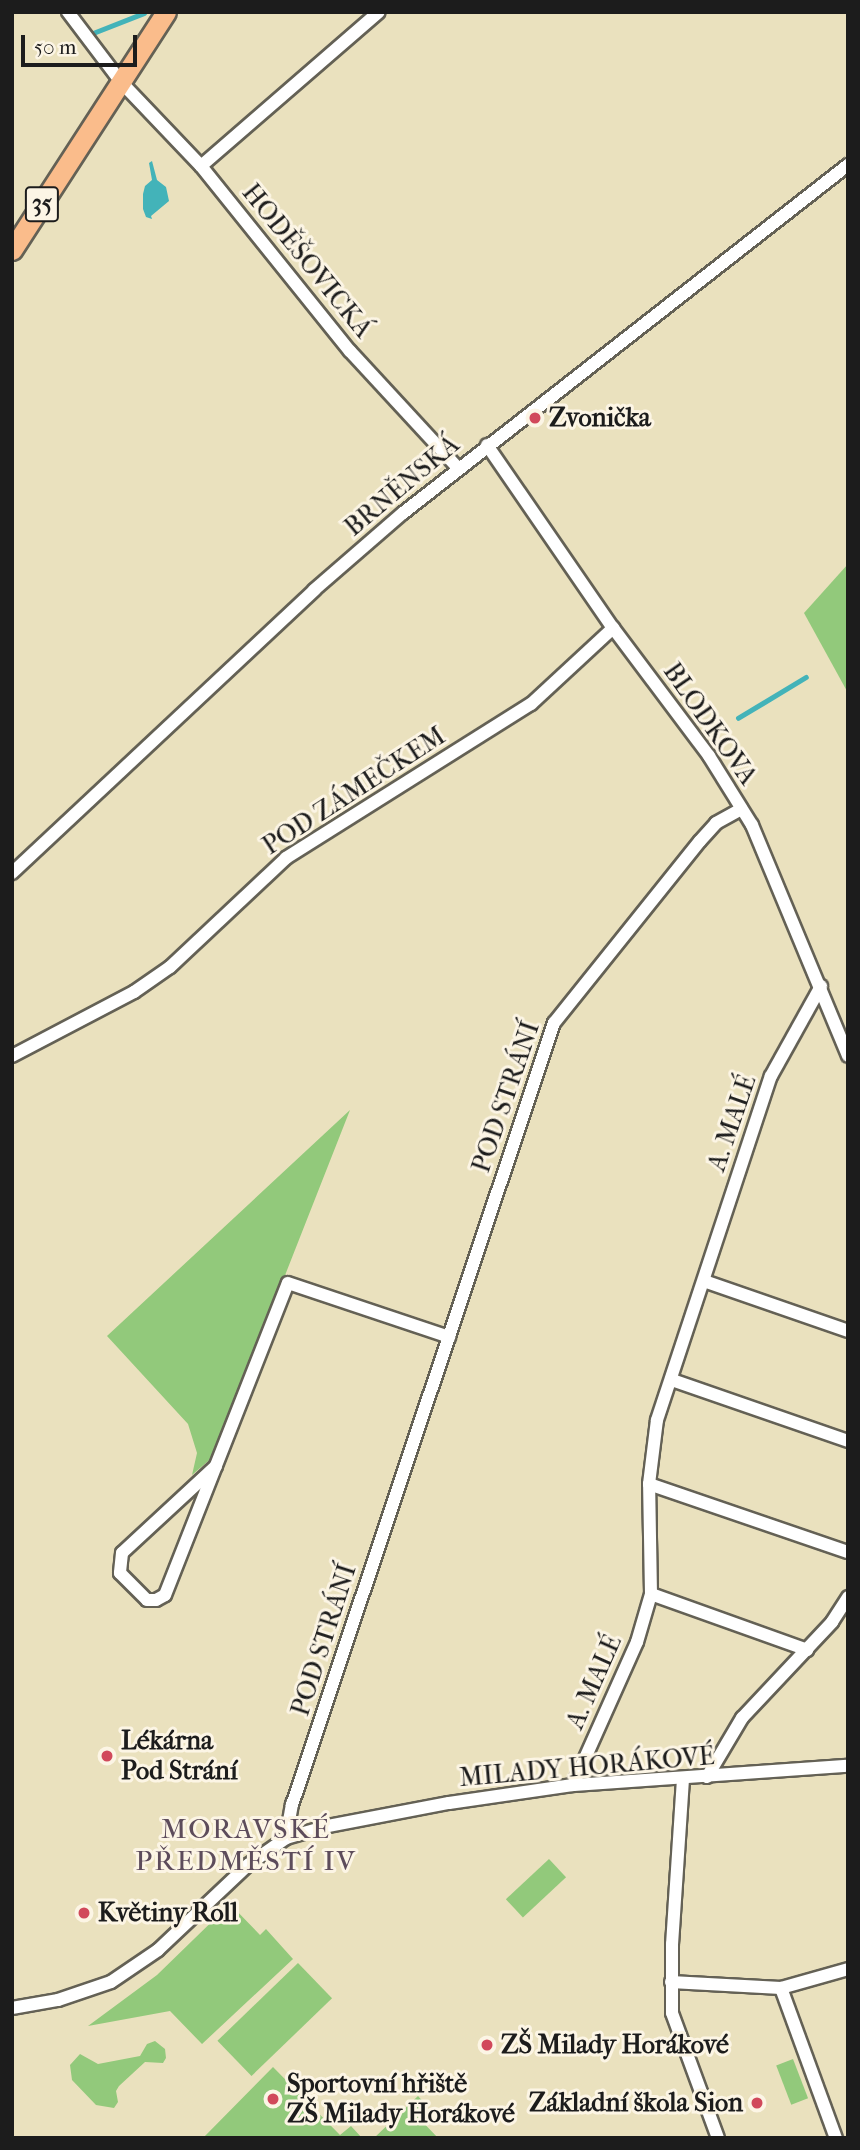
<!DOCTYPE html>
<html>
<head>
<meta charset="utf-8">
<style>
  body { margin:0 }
  #map { position:relative; width:860px; height:2150px; overflow:hidden; background:#eae1be; font-family:"IM FELL French Canon",serif }
  div>[style] { position:absolute }
  .green>* { inset:0; background:#92c97b; transform-origin:0 0 }
  .water>* { inset:0; background:#43b3b9 }
  .stream>* { height:4.5px; margin:-2.25px; padding:0 2.25px; transform-origin:2.25px; border-radius:2.25px; background:#43b3b9 }
  .roads { filter:drop-shadow(2px 0 #646155) drop-shadow(-2px 0 #646155) drop-shadow(0 2px #646155) drop-shadow(0 -2px #646155) }
  .minor>* { height:12px; margin:-6px; padding:0 6px; transform-origin:6px; border-radius:6px; background:#fff }
  .primary>* { height:19px; margin:-9.5px; padding:0 9.5px; transform-origin:9.5px; border-radius:9.5px; background:#fabc8b }
  .dots>* { width:19px; height:19px; translate:-50% -50%; box-sizing:border-box; border:4px solid #fcf5e5; border-radius:50% }
  span { translate:-50% -50%; white-space:nowrap; text-align:center; line-height:1.15; -webkit-text-stroke:6px #fcf5e5; paint-order:stroke }
  .shield-label span { padding:2px 5px; background:#fcf5e5; border:2px solid; border-radius:5px; -webkit-text-stroke-width:0 }
  .shield-label { font-size:24px; color:#1c1c1c; font-weight:700 }
  .street-label { font-size:26px; color:#1c1c1c }
  .poi-label { font-size:26px; color:#1c1c1c; font-weight:700 }
  .left { translate:0 -50%; text-align:left }
  .right { translate:-100% -50%; text-align:right }
  .neighbourhood-label { font-size:28px; color:#5d4c5b; letter-spacing:2px }
  .frame { position:absolute; inset:0; border:14px solid #1c1c1c; pointer-events:none }
  .scale { position:absolute; left:21px; top:35px; width:116px; height:32px; box-sizing:border-box; border:4px solid #1c1c1c; border-top:0; padding-left:9px; font-size:21px; line-height:24px; white-space:nowrap; color:#1c1c1c; -webkit-text-stroke:5px #fcf5e5; paint-order:stroke }
</style>
</head>
<body>
<div id="map">
  <div class="green">
    <i style="clip-path:polygon(848px 564px,848px 693px,804px 613px)"></i>
    <i style="clip-path:polygon(350px 1110px,214px 1456px,192px 1475px,197px 1453px,188px 1424px,107px 1336px)"></i>
    <i style="left:549px;top:1859px;width:25px;height:59px;rotate:47deg"></i>
    <i style="clip-path:polygon(230px 1904px,260px 1935px,266px 1929px,293px 1959px,202px 2044px,170px 2011px,88px 2026px,157px 1975px)"></i>
    <i style="left:298px;top:1963px;width:49px;height:112px;rotate:46deg"></i>
    <i style="clip-path:polygon(155px 2041px,165px 2049px,166px 2058px,163px 2063px,145px 2062px,119px 2086px,116px 2091px,118px 2102px,114px 2108px,96px 2105px,72px 2080px,70px 2065px,80px 2054px,98px 2064px,140px 2056px,147px 2044px)"></i>
    <i style="left:793px;top:2059px;width:42px;height:18px;rotate:69deg"></i>
    <i style="clip-path:polygon(273px 2067px,340px 2135px,351px 2126px,362px 2138px,203px 2138px)"></i>
    <i style="clip-path:polygon(418px 2096px,427px 2106px,417px 2116px,438px 2138px,374px 2138px)"></i>
  </div>
  <div class="water">
    <i style="clip-path:polygon(152px 161px,157px 180px,166px 187px,169px 201px,151px 216px,152px 219px,146px 217px,143px 209px,143px 194px,145px 186px,152px 180px,149px 163px)"></i>
  </div>
  <div class="stream">
    <i style="left:88px;top:35px;width:60px;rotate:-21.4deg"></i>
    <i style="left:738px;top:718px;width:79px;rotate:-31.1deg"></i>
  </div>
  <div class="roads">
    <div class="minor">
      <i style="left:68px;top:12px;width:88px;rotate:52.9deg"></i>
      <i style="left:121px;top:82px;width:116px;rotate:46.4deg"></i>
      <i style="left:201px;top:166px;width:238px;rotate:51.2deg"></i>
      <i style="left:350px;top:351px;width:159px;rotate:47.3deg"></i>
      <i style="left:201px;top:166px;width:235px;rotate:-40.9deg"></i>
      <i style="left:487px;top:445px;width:222px;rotate:55.5deg"></i>
      <i style="left:613px;top:628px;width:160px;rotate:53.1deg"></i>
      <i style="left:709px;top:756px;width:81px;rotate:58.1deg"></i>
      <i style="left:752px;top:825px;width:250px;rotate:67.4deg"></i>
      <i style="left:12px;top:873px;width:414px;rotate:-43.1deg"></i>
      <i style="left:314px;top:590px;width:118px;rotate:-40.9deg"></i>
      <i style="left:403px;top:513px;width:565px;rotate:-38.03deg"></i>
      <i style="left:12px;top:1056px;width:138px;rotate:-27.7deg"></i>
      <i style="left:134px;top:992px;width:44px;rotate:-34.8deg"></i>
      <i style="left:170px;top:967px;width:159px;rotate:-43.2deg"></i>
      <i style="left:286px;top:858px;width:289px;rotate:-32.2deg"></i>
      <i style="left:531px;top:704px;width:112px;rotate:-42.8deg"></i>
      <i style="left:704px;top:1281px;width:152px;rotate:19.1deg"></i>
      <i style="left:672px;top:1380px;width:186px;rotate:19.1deg"></i>
      <i style="left:216px;top:1466px;width:128px;rotate:137.2deg"></i>
      <i style="left:122px;top:1553px;width:20px;rotate:96deg"></i>
      <i style="left:120px;top:1573px;width:38px;rotate:45deg"></i>
      <i style="left:147px;top:1600px;width:9px"></i>
      <i style="left:156px;top:1600px;width:10px;rotate:-29deg"></i>
      <i style="left:165px;top:1595px;width:335px;rotate:-68.5deg"></i>
      <i style="left:288px;top:1283px;width:170px;rotate:18.5deg"></i>
      <i style="left:649px;top:1484px;width:210px;rotate:18.9deg"></i>
      <i style="left:651px;top:1594px;width:166px;rotate:19.7deg"></i>
      <i style="left:707px;top:1777px;width:69px;rotate:-59.3deg"></i>
      <i style="left:742px;top:1718px;width:132px;rotate:-46.8deg"></i>
      <i style="left:832px;top:1622px;width:30px;rotate:-57deg"></i>
      <i style="left:683px;top:1779px;width:165px;rotate:93.8deg"></i>
      <i style="left:672px;top:1944px;width:69px;rotate:90deg"></i>
      <i style="left:672px;top:2013px;width:133px;rotate:69.8deg"></i>
      <i style="left:573px;top:1785px;width:157px;rotate:-65.9deg"></i>
      <i style="left:637px;top:1642px;width:50px;rotate:-73.7deg"></i>
      <i style="left:651px;top:1594px;width:110px;rotate:-91deg"></i>
      <i style="left:649px;top:1484px;width:64px;rotate:-82.9deg"></i>
      <i style="left:657px;top:1420px;width:362px;rotate:-71.7deg"></i>
      <i style="left:771px;top:1076px;width:103px;rotate:-60.9deg"></i>
      <i style="left:286px;top:1838px;width:34px;rotate:-80deg"></i>
      <i style="left:292px;top:1805px;width:825px;rotate:-71.48deg"></i>
      <i style="left:554px;top:1023px;width:233px;rotate:-51.3deg"></i>
      <i style="left:700px;top:841px;width:24px;rotate:-48deg"></i>
      <i style="left:716px;top:823px;width:29px;rotate:-29deg"></i>
      <i style="left:671px;top:1982px;width:110px;rotate:3.1deg"></i>
      <i style="left:781px;top:1988px;width:70px;rotate:-15.8deg"></i>
      <i style="left:781px;top:1988px;width:160px;rotate:69.9deg"></i>
      <i style="left:12px;top:2008px;width:47px;rotate:-9.9deg"></i>
      <i style="left:58px;top:2000px;width:56px;rotate:-18.8deg"></i>
      <i style="left:111px;top:1982px;width:57px;rotate:-34.2deg"></i>
      <i style="left:158px;top:1950px;width:124px;rotate:-43.4deg"></i>
      <i style="left:248px;top:1865px;width:47px;rotate:-35.4deg"></i>
      <i style="left:286px;top:1838px;width:44px;rotate:-15.9deg"></i>
      <i style="left:328px;top:1826px;width:123px;rotate:-10.8deg"></i>
      <i style="left:449px;top:1803px;width:125px;rotate:-8.3deg"></i>
      <i style="left:573px;top:1785px;width:276px;rotate:-4deg"></i>
    </div>
    <div class="primary">
      <i style="left:12px;top:250px;width:283px;rotate:-57.1deg"></i>
    </div>
  </div>
  <div class="dots">
    <i style="left:535px;top:418px;background:#d1495b"></i>
    <i style="left:107px;top:1756px;background:#d1495b"></i>
    <i style="left:84px;top:1913px;background:#d1495b"></i>
    <i style="left:487px;top:2045px;background:#d1495b"></i>
    <i style="left:273px;top:2099px;background:#d1495b"></i>
    <i style="left:757px;top:2103px;background:#d1495b"></i>
  </div>
  <div class="shield-label">
    <span style="left:42px;top:204px">35</span>
  </div>
  <div class="street-label">
    <span style="left:307px;top:261px;rotate:51deg">HODĚŠOVICKÁ</span>
    <span style="left:402px;top:486px;rotate:-40deg">BRNĚNSKÁ</span>
    <span style="left:710px;top:724px;rotate:55deg">BLODKOVA</span>
    <span style="left:354px;top:791px;rotate:-33deg">POD ZÁMEČKEM</span>
    <span style="left:506px;top:1097px;rotate:-71deg">POD STRÁNÍ</span>
    <span style="left:732px;top:1123px;rotate:-71deg">A. MALÉ</span>
    <span style="left:324px;top:1640px;rotate:-72deg">POD STRÁNÍ</span>
    <span style="left:594px;top:1682px;rotate:-66deg">A. MALÉ</span>
    <span style="left:587px;top:1767px;rotate:-5deg">MILADY HORÁKOVÉ</span>
  </div>
  <div class="poi-label">
    <span class="left" style="left:549px;top:418px">Zvonička</span>
    <span class="left" style="left:121px;top:1756px">Lékárna<br>Pod Strání</span>
    <span class="left" style="left:98px;top:1913px">Květiny Roll</span>
    <span class="left" style="left:501px;top:2045px">ZŠ Milady Horákové</span>
    <span class="left" style="left:287px;top:2099px">Sportovní hřiště<br>ZŠ Milady Horákové</span>
    <span class="right" style="left:743px;top:2103px">Základní škola Sion</span>
  </div>
  <div class="neighbourhood-label">
    <span style="left:246px;top:1845px">MORAVSKÉ<br>PŘEDMĚSTÍ IV</span>
  </div>
  <div class="frame"></div>
  <div class="scale">50 m</div>
</div>
</body>
</html>
